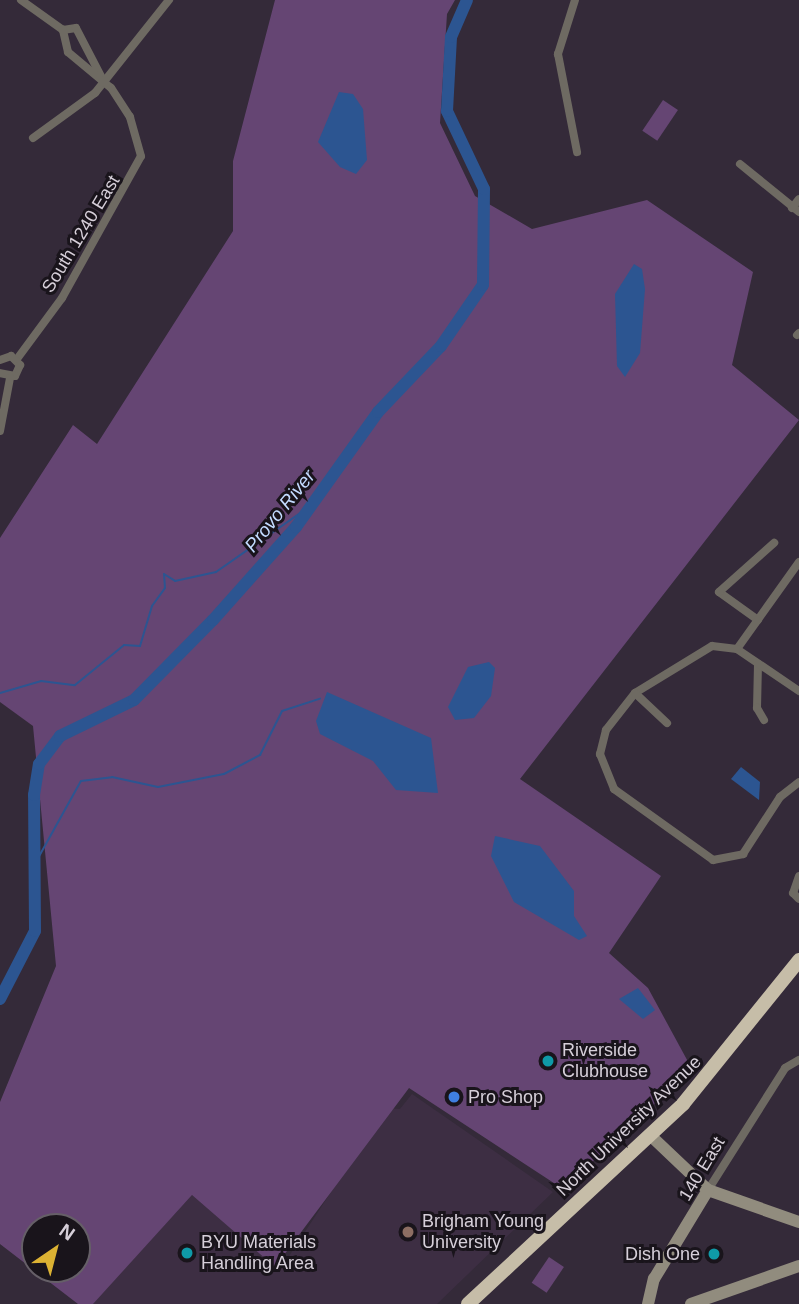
<!DOCTYPE html>
<html>
<head>
<meta charset="utf-8">
<style>
  body { margin:0 }
  #map { position:relative; width:799px; height:1304px; overflow:hidden; background:#342a39; font-family:Helvetica,sans-serif }
  div>[style] { position:absolute }
  .built>* { inset:0; background:#3d2e43 }
  .green>* { inset:0; background:#654573; transform-origin:0 0 }
  .water>* { inset:0; background:#2c5591 }
  .stream>* { height:2px; margin:-1px; padding:0 1px; transform-origin:1px; border-radius:1px; background:#2c5591 }
  .river>* { height:12px; margin:-6px; padding:0 6px; transform-origin:6px; border-radius:6px; background:#2c5591 }
  .street>* { height:8px; margin:-4px; padding:0 4px; transform-origin:4px; border-radius:4px; background:#6e6a62 }
  .secondary>* { height:12px; margin:-6px; padding:0 6px; transform-origin:6px; border-radius:6px; background:#918c7e }
  .highway>* { height:14px; margin:-7px; padding:0 7px; transform-origin:7px; border-radius:7px; background:#c6bda8 }
  .dots>* { width:19px; height:19px; translate:-50% -50%; box-sizing:border-box; border:4px solid #19141b; border-radius:50% }
  span { translate:-50% -50%; white-space:nowrap; text-align:center; line-height:1.15; -webkit-text-stroke:6px #19141b; paint-order:stroke }
  .street-label { font-size:18px; color:#d6cfd9 }
  .poi-label { font-size:18px; color:#d6cfd9 }
  .left { translate:0 -50%; text-align:left }
  .right { translate:-100% -50%; text-align:right }
  .water-label { font-size:19px; color:#c3dbff; font-style:italic }
  .north { position:absolute; left:21px; top:1213px; width:70px; height:70px; box-sizing:border-box; background:#19141b; border:2px solid #655f67; border-radius:50%; rotate:35deg; font-size:19px; font-weight:700; line-height:28px; text-align:center; color:#d6cfd9 }
  .north::after { content:''; display:block; margin:auto; width:24px; height:32px; background:#dcb233; clip-path:polygon(50% 0,100% 100%,50% 72%,0 100%) }
</style>
</head>
<body>
<div id="map">
  <div class="built">
    <i style="clip-path:polygon(412px 1094px,553px 1192px,437px 1304px,92px 1304px,192px 1195px,280px 1270px,386px 1108px,400px 1109px)"></i>
  </div>
  <div class="green">
    <i style="clip-path:polygon(evenodd,275px 0,455px 0,447px 14px,440px 123px,475px 196px,532px 229px,647px 200px,753px 272px,732px 365px,799px 420px,520px 779px,661px 876px,609px 953px,648px 988px,692px 1069px,563px 1189px,409px 1088px,275px 1267px,192px 1195px,93px 1304px,78px 1304px,0 1244px,0 1102px,56px 966px,33px 726px,0 702px,0 538px,73px 425px,97px 444px,233px 231px,233px 161px,275px 0,35px 1227px,77px 1227px,77px 1269px,35px 1269px,35px 1227px)"></i>
    <i style="left:663px;top:100px;width:18px;height:37px;rotate:34deg"></i>
    <i style="left:549px;top:1257px;width:18px;height:31px;rotate:34deg"></i>
  </div>
  <div class="water">
    <i style="clip-path:polygon(339px 92px,353px 94px,363px 109px,367px 160px,356px 174px,340px 167px,318px 142px)"></i>
    <i style="clip-path:polygon(634px 264px,642px 269px,645px 289px,640px 353px,625px 377px,617px 366px,615px 294px)"></i>
    <i style="clip-path:polygon(489px 662px,495px 668px,491px 696px,474px 718px,455px 720px,448px 707px,468px 667px)"></i>
    <i style="clip-path:polygon(327px 692px,431px 738px,438px 793px,396px 790px,373px 761px,320px 734px,316px 721px)"></i>
    <i style="clip-path:polygon(741px 767px,760px 782px,759px 800px,731px 779px)"></i>
    <i style="clip-path:polygon(495px 836px,540px 846px,574px 891px,574px 916px,587px 936px,579px 940px,514px 902px,491px 856px)"></i>
    <i style="clip-path:polygon(638px 988px,655px 1010px,643px 1019px,619px 999px)"></i>
  </div>
  <div class="stream">
    <i style="left:0;top:693px;width:43px;rotate:-16.3deg"></i>
    <i style="left:41px;top:681px;width:34px;rotate:7deg"></i>
    <i style="left:75px;top:685px;width:63px;rotate:-39.2deg"></i>
    <i style="left:124px;top:645px;width:16px;rotate:4deg"></i>
    <i style="left:140px;top:646px;width:42px;rotate:-73.3deg"></i>
    <i style="left:152px;top:606px;width:22px;rotate:-54deg"></i>
    <i style="left:165px;top:588px;width:14px;rotate:-94deg"></i>
    <i style="left:164px;top:574px;width:13px;rotate:32deg"></i>
    <i style="left:175px;top:581px;width:42px;rotate:-12.4deg"></i>
    <i style="left:216px;top:572px;width:118px;rotate:-35deg"></i>
    <i style="left:37px;top:860px;width:90px;rotate:-60.9deg"></i>
    <i style="left:81px;top:781px;width:31px;rotate:-7deg"></i>
    <i style="left:112px;top:777px;width:47px;rotate:12.3deg"></i>
    <i style="left:158px;top:787px;width:67px;rotate:-11.1deg"></i>
    <i style="left:224px;top:774px;width:41px;rotate:-27.8deg"></i>
    <i style="left:260px;top:755px;width:49px;rotate:-63.4deg"></i>
    <i style="left:282px;top:711px;width:40px;rotate:-18deg"></i>
  </div>
  <div class="river">
    <i style="left:0;top:999px;width:76px;rotate:-62.8deg"></i>
    <i style="left:35px;top:931px;width:136px;rotate:-90.4deg"></i>
    <i style="left:34px;top:795px;width:31px;rotate:-81deg"></i>
    <i style="left:39px;top:764px;width:35px;rotate:-53deg"></i>
    <i style="left:60px;top:736px;width:82px;rotate:-25.9deg"></i>
    <i style="left:134px;top:700px;width:112px;rotate:-45.4deg"></i>
    <i style="left:213px;top:620px;width:125px;rotate:-48.3deg"></i>
    <i style="left:296px;top:527px;width:141px;rotate:-54.5deg"></i>
    <i style="left:378px;top:412px;width:91px;rotate:-46.3deg"></i>
    <i style="left:441px;top:346px;width:74px;rotate:-55.5deg"></i>
    <i style="left:483px;top:285px;width:96px;rotate:-89.4deg"></i>
    <i style="left:484px;top:189px;width:86px;rotate:-115.4deg"></i>
    <i style="left:447px;top:111px;width:74px;rotate:-86.9deg"></i>
    <i style="left:451px;top:37px;width:40px;rotate:-66.6deg"></i>
  </div>
  <div class="street">
    <i style="left:21px;top:0;width:52px;rotate:35.5deg"></i>
    <i style="left:63px;top:30px;width:13px;rotate:-9deg"></i>
    <i style="left:76px;top:28px;width:61px;rotate:62.6deg"></i>
    <i style="left:575px;top:0;width:57px;rotate:107.5deg"></i>
    <i style="left:558px;top:54px;width:100px;rotate:79deg"></i>
    <i style="left:33px;top:138px;width:77px;rotate:-36deg"></i>
    <i style="left:95px;top:93px;width:119px;rotate:-51.5deg"></i>
    <i style="left:740px;top:164px;width:76px;rotate:39.1deg"></i>
    <i style="left:792px;top:208px;width:11px;rotate:-52deg"></i>
    <i style="left:797px;top:335px;width:3px;rotate:-45deg"></i>
    <i style="left:17px;top:359px;width:76px;rotate:-53.6deg"></i>
    <i style="left:62px;top:298px;width:162px;rotate:-60.9deg"></i>
    <i style="left:141px;top:156px;width:41px;rotate:-105.8deg"></i>
    <i style="left:130px;top:117px;width:35px;rotate:-123deg"></i>
    <i style="left:111px;top:88px;width:56px;rotate:-140.1deg"></i>
    <i style="left:68px;top:52px;width:23px;rotate:-103deg"></i>
    <i style="left:0;top:360px;width:12px;rotate:-20deg"></i>
    <i style="left:11px;top:356px;width:13px;rotate:45deg"></i>
    <i style="left:20px;top:365px;width:12px;rotate:114deg"></i>
    <i style="left:15px;top:376px;width:15px;rotate:-169deg"></i>
    <i style="left:0;top:431px;width:54px;rotate:-79.3deg"></i>
    <i style="left:758px;top:620px;width:48px;rotate:-144.3deg"></i>
    <i style="left:719px;top:592px;width:74px;rotate:-41.7deg"></i>
    <i style="left:737px;top:649px;width:107px;rotate:-54.5deg"></i>
    <i style="left:758px;top:664px;width:44px;rotate:91.3deg"></i>
    <i style="left:757px;top:708px;width:14px;rotate:60deg"></i>
    <i style="left:799px;top:691px;width:75px;rotate:-145.9deg"></i>
    <i style="left:737px;top:649px;width:25px;rotate:-173deg"></i>
    <i style="left:712px;top:646px;width:90px;rotate:148.6deg"></i>
    <i style="left:635px;top:693px;width:47px;rotate:128.1deg"></i>
    <i style="left:606px;top:730px;width:25px;rotate:104deg"></i>
    <i style="left:600px;top:754px;width:38px;rotate:68deg"></i>
    <i style="left:614px;top:789px;width:122px;rotate:35.6deg"></i>
    <i style="left:713px;top:860px;width:31px;rotate:-11deg"></i>
    <i style="left:743px;top:854px;width:68px;rotate:-57deg"></i>
    <i style="left:780px;top:797px;width:24px;rotate:-38deg"></i>
    <i style="left:635px;top:693px;width:44px;rotate:43.2deg"></i>
    <i style="left:799px;top:876px;width:18px;rotate:109deg"></i>
    <i style="left:793px;top:893px;width:8px;rotate:45deg"></i>
    <i style="left:708px;top:1190px;width:144px;rotate:-57.7deg"></i>
    <i style="left:785px;top:1068px;width:16px;rotate:-30deg"></i>
  </div>
  <div class="secondary">
    <i style="left:651px;top:1136px;width:79px;rotate:43.5deg"></i>
    <i style="left:708px;top:1190px;width:96px;rotate:19.4deg"></i>
    <i style="left:648px;top:1304px;width:26px;rotate:-77deg"></i>
    <i style="left:654px;top:1279px;width:104px;rotate:-58.8deg"></i>
    <i style="left:691px;top:1304px;width:114px;rotate:-19.4deg"></i>
  </div>
  <div class="highway">
    <i style="left:468px;top:1304px;width:294px;rotate:-42.9deg"></i>
    <i style="left:683px;top:1104px;width:185px;rotate:-51.1deg"></i>
  </div>
  <div class="dots">
    <i style="left:548px;top:1061px;background:#0f9aa8"></i>
    <i style="left:454px;top:1097px;background:#3f7fe0"></i>
    <i style="left:408px;top:1232px;background:#8d6e63"></i>
    <i style="left:187px;top:1253px;background:#0f9aa8"></i>
    <i style="left:714px;top:1254px;background:#0f9aa8"></i>
  </div>
  <div class="street-label">
    <span style="left:81px;top:234px;rotate:-59deg">South 1240 East</span>
    <span style="left:629px;top:1126px;rotate:-44deg">North University Avenue</span>
    <span style="left:702px;top:1169px;rotate:-59deg">140 East</span>
  </div>
  <div class="poi-label">
    <span class="left" style="left:562px;top:1061px">Riverside<br>Clubhouse</span>
    <span class="left" style="left:468px;top:1097px">Pro Shop</span>
    <span class="left" style="left:422px;top:1232px">Brigham Young<br>University</span>
    <span class="left" style="left:201px;top:1253px">BYU Materials<br>Handling Area</span>
    <span class="right" style="left:700px;top:1254px">Dish One</span>
  </div>
  <div class="water-label">
    <span style="left:280px;top:511px;rotate:-51deg">Provo River</span>
  </div>
  <div class="north">N</div>
</div>
</body>
</html>
